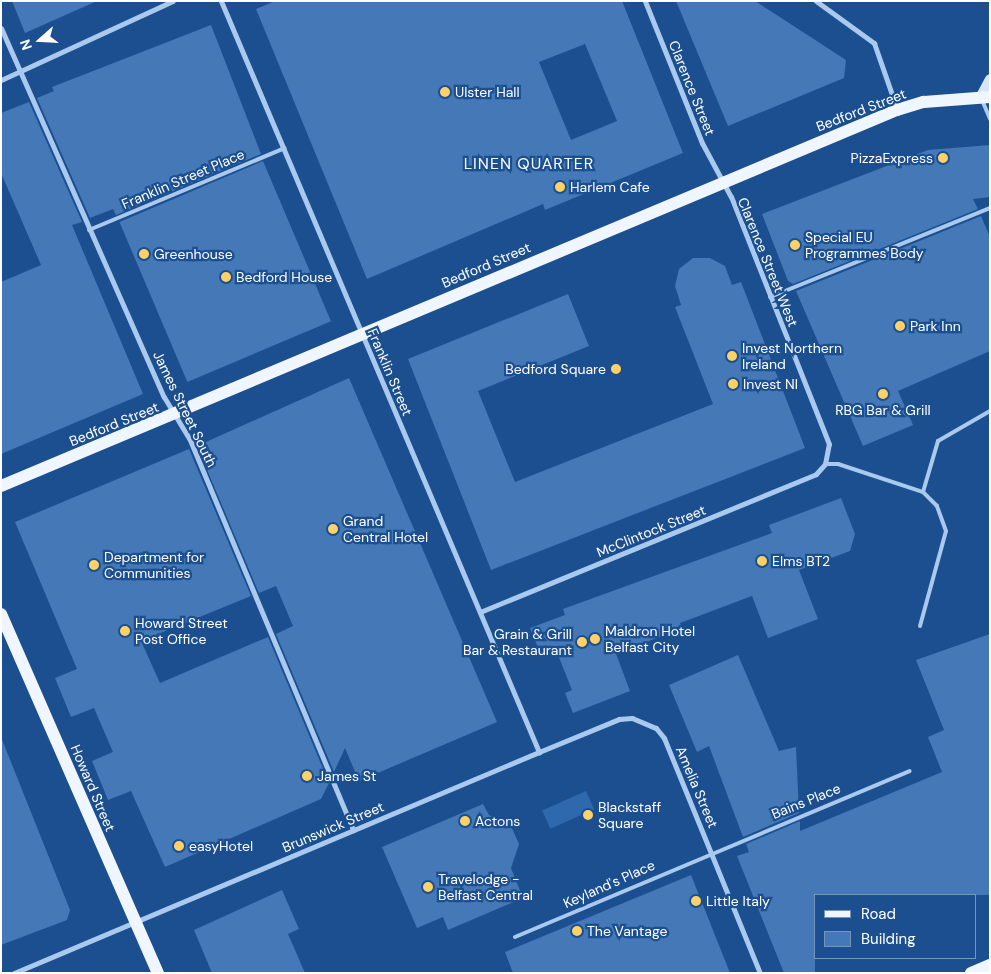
<!DOCTYPE html>
<html>
<head>
<meta charset="utf-8">
<style>
  body { margin:0 }
  #map { position:relative; width:991px; height:974px; overflow:hidden; background:#1b4f8f; font-family:"DM Sans",sans-serif }
  div>[style] { position:absolute }
  .green>* { inset:0; background:#2e69ad; transform-origin:0 0 }
  .building>* { inset:0; background:#4478b7; transform-origin:0 0 }
  .lane>* { height:4px; margin:-2px; padding:0 2px; transform-origin:2px; border-radius:2px; background:#a9c9ee }
  .street>* { height:5px; margin:-2.5px; padding:0 2.5px; transform-origin:2.5px; border-radius:2.5px; background:#a9c9ee }
  .secondary>* { height:10px; margin:-5px; padding:0 5px; transform-origin:5px; border-radius:5px; background:#d6e6fa }
  .primary>* { height:12px; margin:-6px; padding:0 6px; transform-origin:6px; border-radius:6px; background:#f0f6ff }
  .dots>* { width:14px; height:14px; translate:-50% -50%; box-sizing:border-box; border:2px solid #1b4f8f; border-radius:50% }
  span { translate:-50% -50%; white-space:nowrap; text-align:center; line-height:1.15; -webkit-text-stroke:4.5px #1b4f8f; paint-order:stroke }
  .street-label { font-size:14px; color:#fff }
  .poi-label { font-size:14px; color:#fff }
  .left { translate:0 -50%; text-align:left }
  .right { translate:-100% -50%; text-align:right }
  .quarter-label { font-size:16px; color:#fff; letter-spacing:1px }
  .frame { position:absolute; inset:0; border:2px solid #fff; pointer-events:none }
  .legend { position:absolute; left:814px; top:894px; width:162px; height:65px; box-sizing:border-box; background:#1b4f8f; border:1px solid #7695bc; margin:0; padding:6px 9px; list-style:none; font-size:15px; color:#fff }
  .legend li { display:flex; align-items:center; gap:10px; height:25px }
  .legend b { width:25px; border:1px solid #7695bc }
  .north { position:absolute; left:15px; top:15px; width:50px; height:50px; -webkit-text-stroke:4px #1b4f8f; paint-order:stroke; rotate:251deg; font-size:14px; font-weight:700; line-height:20px; text-align:center; color:#fff }
  .north::after { content:''; display:block; margin:auto; width:18px; height:22px; background:#fff; clip-path:polygon(50% 0,100% 100%,50% 72%,0 100%) }
</style>
</head>
<body>
<div id="map">
  <div class="green">
    <i style="left:586px;top:791px;width:20px;height:48px;rotate:66deg"></i>
  </div>
  <div class="building">
    <i style="clip-path:polygon(12px 1px,97px 1px,25px 33px)"></i>
    <i style="clip-path:polygon(evenodd,275px 1px,622px 1px,683px 153px,545px 210px,543px 204px,367px 279px,256px 9px,275px 1px,585px 44px,617px 121px,571px 140px,539px 62px,585px 44px)"></i>
    <i style="clip-path:polygon(676px 1px,755px 1px,846px 60px,844px 78px,728px 126px)"></i>
    <i style="clip-path:polygon(211px 25px,261px 154px,116px 215px,113px 209px,90px 218px,37px 98px,54px 91px,52px 87px)"></i>
    <i style="clip-path:polygon(29px 102px,82px 222px,72px 225px,143px 394px,1px 454px,1px 282px,41px 265px,1px 173px,1px 113px)"></i>
    <i style="clip-path:polygon(990px 145px,990px 197px,973px 199px,978px 209px,793px 284px,788px 281px,762px 214px,928px 150px)"></i>
    <i style="left:263px;top:161px;width:174px;height:156px;rotate:67deg"></i>
    <i style="clip-path:polygon(981px 216px,990px 237px,990px 351px,898px 391px,913px 425px,863px 446px,796px 291px)"></i>
    <i style="clip-path:polygon(693px 258px,710px 258px,725px 266px,732px 285px,741px 282px,805px 448px,491px 570px,408px 359px,568px 294px,589px 346px,478px 391px,515px 482px,713px 404px,675px 307px,681px 305px,675px 286px,679px 269px)"></i>
    <i style="clip-path:polygon(349px 378px,497px 722px,359px 781px,345px 748px,334px 772px,276px 634px,293px 626px,276px 586px,259px 593px,197px 446px)"></i>
    <i style="clip-path:polygon(189px 449px,251px 596px,141px 641px,160px 683px,268px 637px,329px 783px,321px 799px,165px 867px,131px 791px,108px 800px,92px 761px,113px 752px,94px 708px,71px 717px,55px 678px,77px 669px,15px 522px)"></i>
    <i style="clip-path:polygon(841px 498px,855px 534px,850px 551px,799px 570px,818px 619px,768px 638px,752px 596px,680px 623px,682px 628px,616px 654px,630px 691px,573px 713px,565px 693px,572px 690px,556px 650px,541px 655px,530px 628px,565px 615px,563px 609px,772px 533px,769px 525px)"></i>
    <i style="clip-path:polygon(990px 634px,990px 895px,815px 895px,815px 973px,784px 973px,737px 856px,749px 852px,746px 844px,800px 821px,800px 831px,942px 772px,928px 737px,944px 730px,916px 660px)"></i>
    <i style="clip-path:polygon(738px 655px,779px 751px,796px 747px,799px 813px,743px 837px,709px 746px,697px 752px,669px 685px)"></i>
    <i style="clip-path:polygon(1px 737px,70px 910px,67px 920px,1px 945px)"></i>
    <i style="clip-path:polygon(483px 804px,489px 815px,511px 826px,519px 844px,511px 868px,523px 898px,448px 930px,443px 917px,417px 928px,382px 847px)"></i>
    <i style="clip-path:polygon(691px 875px,730px 973px,513px 973px,505px 952px)"></i>
    <i style="clip-path:polygon(282px 890px,299px 929px,288px 934px,305px 973px,212px 973px,194px 930px)"></i>
  </div>
  <div class="lane">
    <i style="left:982px;top:100px;width:21px;rotate:67deg"></i>
    <i style="left:89px;top:230px;width:212px;rotate:-22.7deg"></i>
    <i style="left:770px;top:297px;width:237px;rotate:-22deg"></i>
    <i style="left:825px;top:464px;width:13px"></i>
    <i style="left:838px;top:464px;width:89px;rotate:18.2deg"></i>
    <i style="left:920px;top:626px;width:98px;rotate:-74.7deg"></i>
    <i style="left:946px;top:531px;width:27px;rotate:-110deg"></i>
    <i style="left:937px;top:506px;width:20px;rotate:-135deg"></i>
    <i style="left:923px;top:492px;width:53px;rotate:-73.6deg"></i>
    <i style="left:938px;top:441px;width:60px;rotate:-30deg"></i>
    <i style="left:515px;top:937px;width:428px;rotate:-22.8deg"></i>
  </div>
  <div class="street">
    <i style="left:221px;top:1px;width:816px;rotate:67.05deg"></i>
    <i style="left:816px;top:1px;width:72px;rotate:35.9deg"></i>
    <i style="left:874px;top:43px;width:70px;rotate:70.8deg"></i>
    <i style="left:1px;top:28px;width:403px;rotate:66.2deg"></i>
    <i style="left:164px;top:397px;width:50px;rotate:58.8deg"></i>
    <i style="left:190px;top:440px;width:423px;rotate:67.3deg"></i>
    <i style="left:1px;top:80px;width:189px;rotate:-24.7deg"></i>
    <i style="left:480px;top:612px;width:363px;rotate:-22.3deg"></i>
    <i style="left:816px;top:474px;width:13px;rotate:-48deg"></i>
    <i style="left:825px;top:464px;width:20px;rotate:-79deg"></i>
    <i style="left:829px;top:444px;width:266px;rotate:-111.6deg"></i>
    <i style="left:731px;top:197px;width:61px;rotate:-118.2deg"></i>
    <i style="left:702px;top:143px;width:153px;rotate:-111.9deg"></i>
    <i style="left:14px;top:973px;width:570px;rotate:-22.83deg"></i>
    <i style="left:539px;top:752px;width:87px;rotate:-22.4deg"></i>
    <i style="left:619px;top:719px;width:13px;rotate:-4deg"></i>
    <i style="left:632px;top:718px;width:26px;rotate:23deg"></i>
    <i style="left:656px;top:728px;width:13px;rotate:51deg"></i>
    <i style="left:664px;top:738px;width:254px;rotate:67.8deg"></i>
  </div>
  <div class="secondary">
    <i style="left:981px;top:96px;width:19px;rotate:-62deg"></i>
  </div>
  <div class="primary">
    <i style="left:1px;top:486px;width:972px;rotate:-22.77deg"></i>
    <i style="left:897px;top:110px;width:28px;rotate:-17deg"></i>
    <i style="left:924px;top:102px;width:66px;rotate:-4.3deg"></i>
    <i style="left:1px;top:614px;width:392px;rotate:66.4deg"></i>
    <i style="left:971px;top:973px;width:21px;rotate:-23deg"></i>
  </div>
  <div class="dots">
    <i style="left:445px;top:92px;background:#ffd166"></i>
    <i style="left:943px;top:158px;background:#ffd166"></i>
    <i style="left:560px;top:187px;background:#ffd166"></i>
    <i style="left:795px;top:245px;background:#ffd166"></i>
    <i style="left:144px;top:254px;background:#ffd166"></i>
    <i style="left:226px;top:277px;background:#ffd166"></i>
    <i style="left:900px;top:326px;background:#ffd166"></i>
    <i style="left:732px;top:356px;background:#ffd166"></i>
    <i style="left:616px;top:369px;background:#ffd166"></i>
    <i style="left:733px;top:384px;background:#ffd166"></i>
    <i style="left:883px;top:394px;background:#ffd166"></i>
    <i style="left:333px;top:529px;background:#ffd166"></i>
    <i style="left:762px;top:561px;background:#ffd166"></i>
    <i style="left:94px;top:565px;background:#ffd166"></i>
    <i style="left:125px;top:631px;background:#ffd166"></i>
    <i style="left:595px;top:639px;background:#ffd166"></i>
    <i style="left:582px;top:642px;background:#ffd166"></i>
    <i style="left:307px;top:776px;background:#ffd166"></i>
    <i style="left:588px;top:815px;background:#ffd166"></i>
    <i style="left:465px;top:821px;background:#ffd166"></i>
    <i style="left:179px;top:846px;background:#ffd166"></i>
    <i style="left:428px;top:887px;background:#ffd166"></i>
    <i style="left:696px;top:901px;background:#ffd166"></i>
    <i style="left:577px;top:931px;background:#ffd166"></i>
  </div>
  <div class="street-label">
    <span style="left:692px;top:88px;rotate:68deg">Clarence Street</span>
    <span style="left:861px;top:110px;rotate:-21deg">Bedford Street</span>
    <span style="left:183px;top:179px;rotate:-23deg">Franklin Street Place</span>
    <span style="left:768px;top:262px;rotate:68deg">Clarence Street West</span>
    <span style="left:486px;top:265px;rotate:-23deg">Bedford Street</span>
    <span style="left:390px;top:372px;rotate:67deg">Franklin Street</span>
    <span style="left:185px;top:409px;rotate:64deg">James Street South</span>
    <span style="left:114px;top:424px;rotate:-22deg">Bedford Street</span>
    <span style="left:651px;top:531px;rotate:-22deg">McClintock Street</span>
    <span style="left:697px;top:787px;rotate:67deg">Amelia Street</span>
    <span style="left:93px;top:788px;rotate:67deg">Howard Street</span>
    <span style="left:806px;top:801px;rotate:-22deg">Bains Place</span>
    <span style="left:333px;top:827px;rotate:-23deg">Brunswick Street</span>
    <span style="left:609px;top:884px;rotate:-24deg">Keyland's Place</span>
  </div>
  <div class="poi-label">
    <span class="left" style="left:455px;top:92px">Ulster Hall</span>
    <span class="right" style="left:933px;top:158px">PizzaExpress</span>
    <span class="left" style="left:570px;top:187px">Harlem Cafe</span>
    <span class="left" style="left:805px;top:245px">Special EU<br>Programmes Body</span>
    <span class="left" style="left:154px;top:254px">Greenhouse</span>
    <span class="left" style="left:236px;top:277px">Bedford House</span>
    <span class="left" style="left:910px;top:326px">Park Inn</span>
    <span class="left" style="left:742px;top:356px">Invest Northern<br>Ireland</span>
    <span class="right" style="left:606px;top:369px">Bedford Square</span>
    <span class="left" style="left:743px;top:384px">Invest NI</span>
    <span style="left:883px;top:410px">RBG Bar &amp; Grill</span>
    <span class="left" style="left:343px;top:529px">Grand<br>Central Hotel</span>
    <span class="left" style="left:104px;top:565px">Department for<br>Communities</span>
    <span class="left" style="left:772px;top:561px">Elms BT2</span>
    <span class="left" style="left:135px;top:631px">Howard Street<br>Post Office</span>
    <span class="left" style="left:605px;top:639px">Maldron Hotel<br>Belfast City</span>
    <span class="right" style="left:572px;top:642px">Grain &amp; Grill<br>Bar &amp; Restaurant</span>
    <span class="left" style="left:317px;top:776px">James St</span>
    <span class="left" style="left:598px;top:815px">Blackstaff<br>Square</span>
    <span class="left" style="left:475px;top:821px">Actons</span>
    <span class="left" style="left:189px;top:846px">easyHotel</span>
    <span class="left" style="left:438px;top:887px">Travelodge -<br>Belfast Central</span>
    <span class="left" style="left:706px;top:901px">Little Italy</span>
    <span class="left" style="left:587px;top:931px">The Vantage</span>
  </div>
  <div class="quarter-label">
    <span style="left:529px;top:164px">LINEN QUARTER</span>
  </div>
  <div class="frame"></div>
  <ul class="legend">
  <li><b style="height:6px;background:#f0f6ff"></b>Road</li>
  <li><b style="height:14px;background:#4478b7"></b>Building</li>
  </ul>
  <div class="north">N</div>
</div>
</body>
</html>
